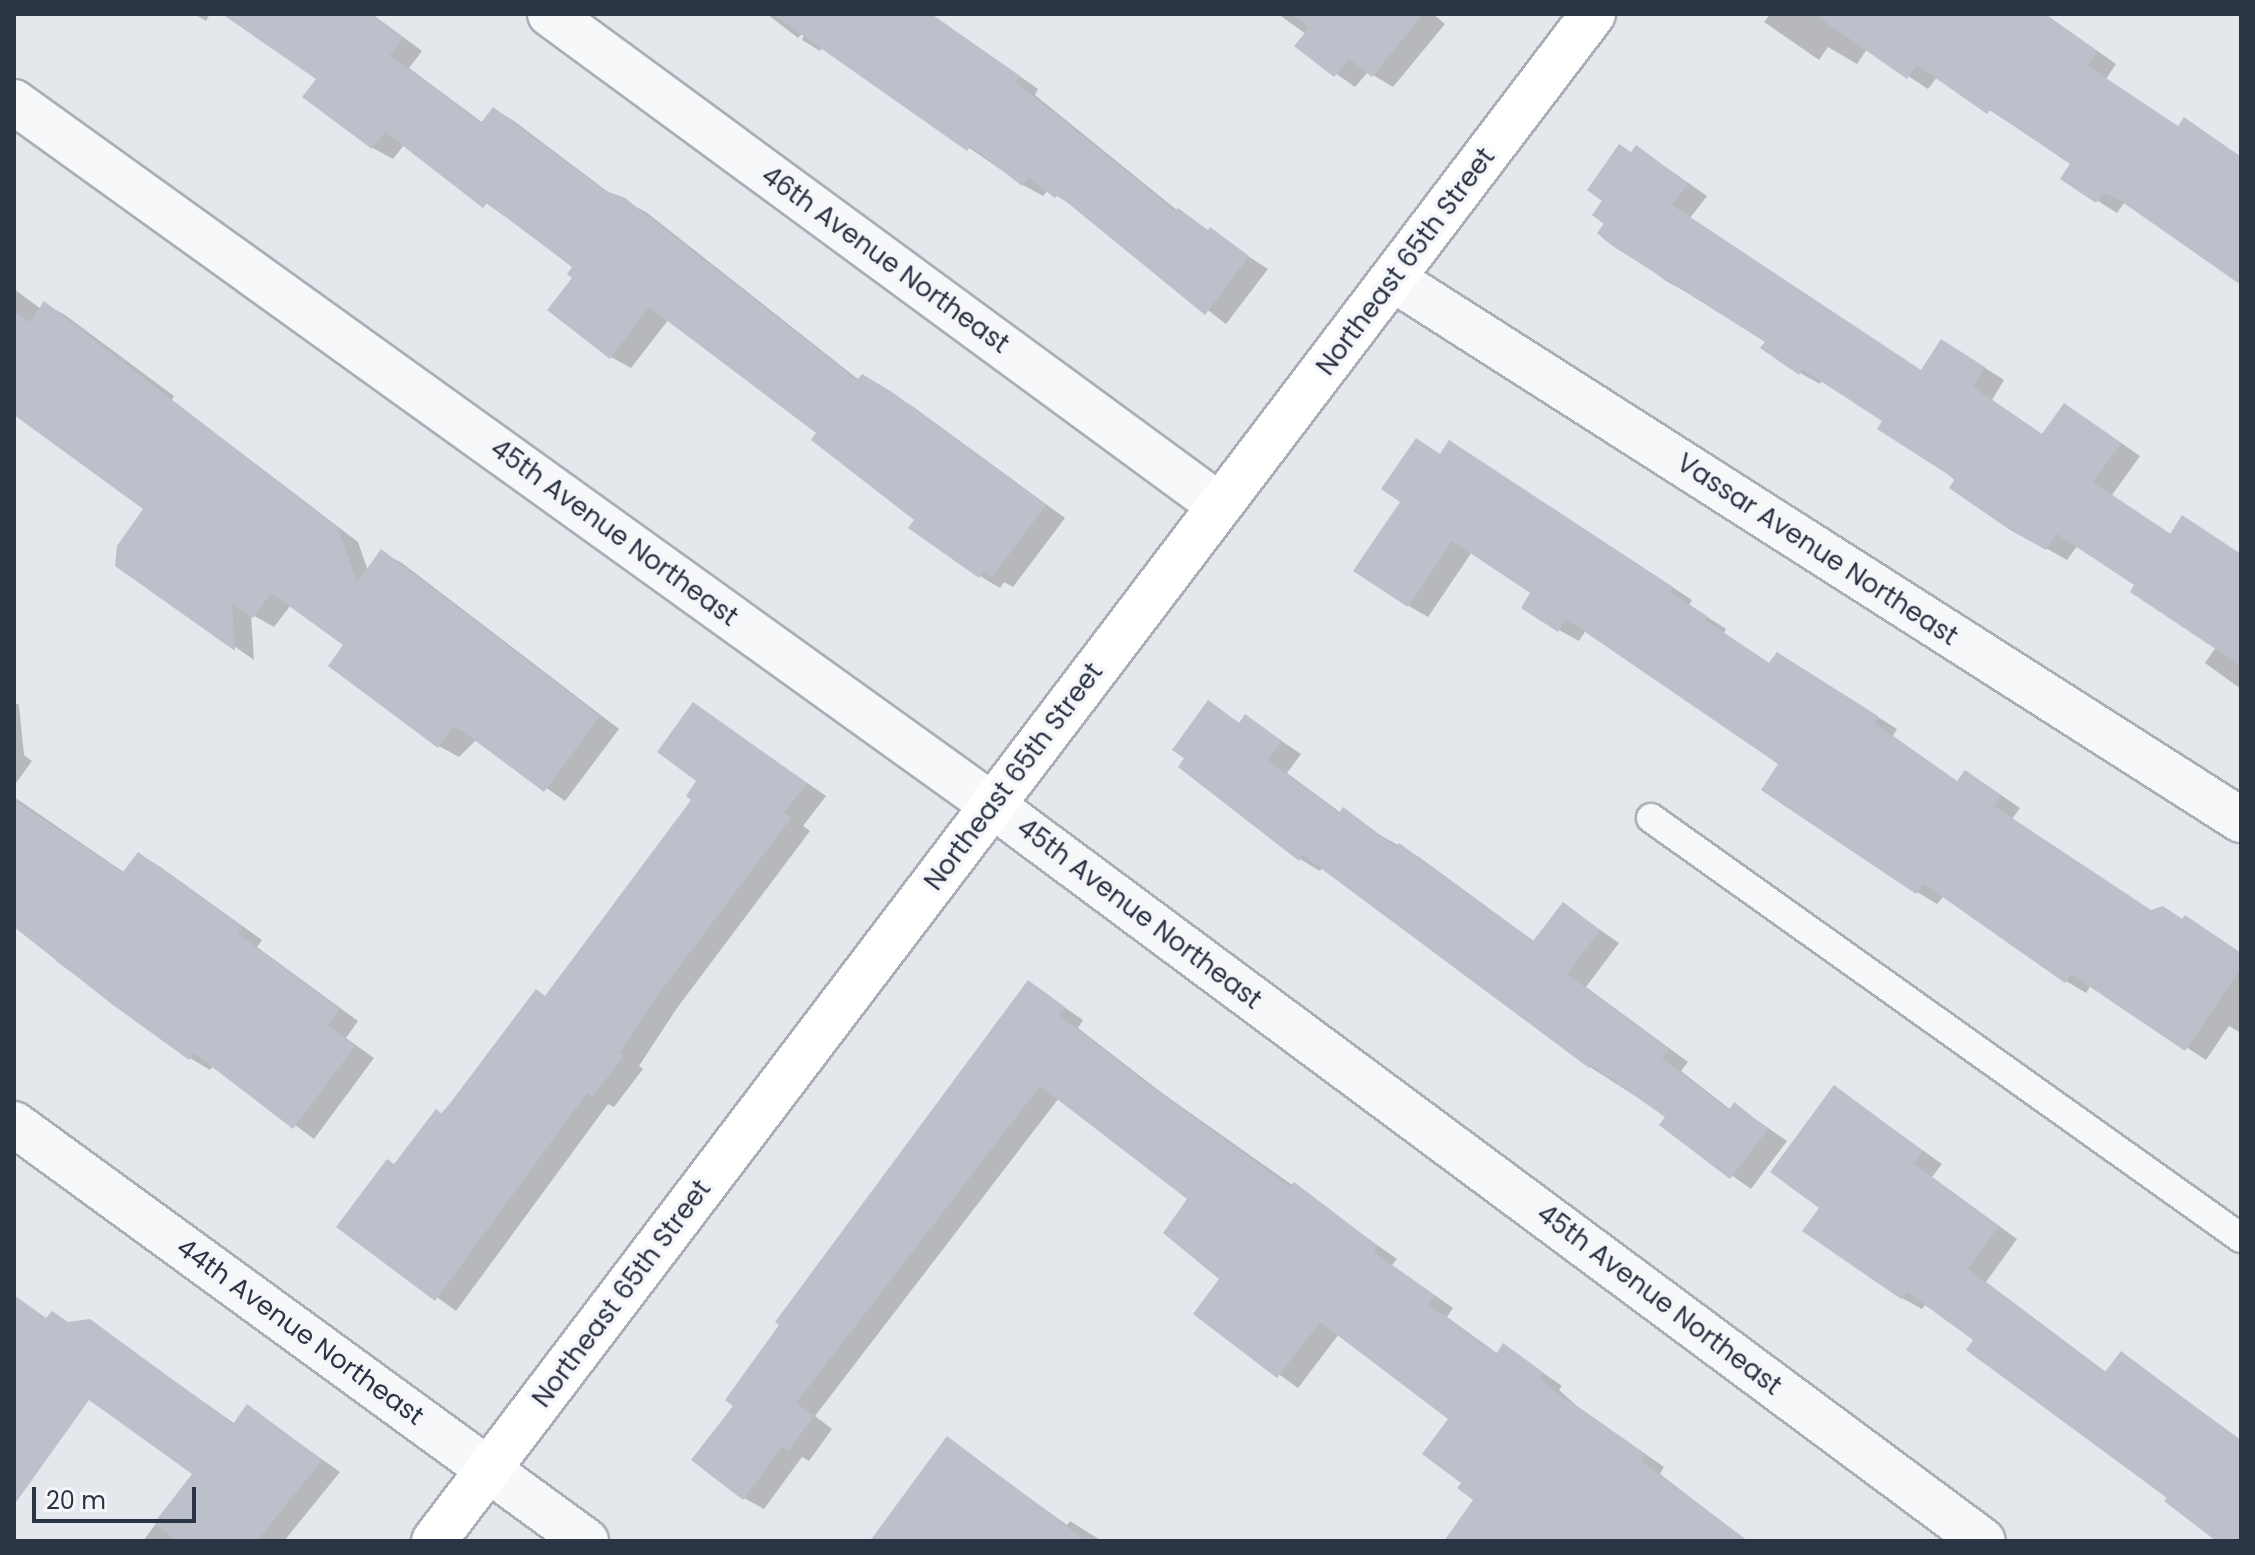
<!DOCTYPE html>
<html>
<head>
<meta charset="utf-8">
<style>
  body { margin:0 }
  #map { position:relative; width:2255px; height:1555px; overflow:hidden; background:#e4e7ec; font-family:Poppins,sans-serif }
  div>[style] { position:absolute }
  .shadow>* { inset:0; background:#0003 }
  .building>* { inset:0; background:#bbc0ca }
  .roads { filter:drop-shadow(2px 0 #a9aeb7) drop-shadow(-2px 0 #a9aeb7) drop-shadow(0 2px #a9aeb7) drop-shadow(0 -2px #a9aeb7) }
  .lane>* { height:28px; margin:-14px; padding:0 14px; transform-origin:14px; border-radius:14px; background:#f7f8fa }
  .street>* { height:44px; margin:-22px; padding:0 22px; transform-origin:22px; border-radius:22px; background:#f7f8fa }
  .secondary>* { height:44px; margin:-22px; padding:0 22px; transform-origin:22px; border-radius:22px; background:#fff }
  span { translate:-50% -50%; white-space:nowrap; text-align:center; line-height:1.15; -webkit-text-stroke:7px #f4f6f9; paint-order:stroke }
  .street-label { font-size:26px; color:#2b3445 }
  .frame { position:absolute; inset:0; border:16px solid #2b3445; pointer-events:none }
  .scale { position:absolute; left:32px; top:1487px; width:164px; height:36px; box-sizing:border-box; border:4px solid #2b3445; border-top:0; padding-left:10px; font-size:24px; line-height:28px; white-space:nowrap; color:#2b3445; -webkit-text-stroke:6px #f4f6f9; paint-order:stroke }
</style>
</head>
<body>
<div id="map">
  <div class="shadow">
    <i style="clip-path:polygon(194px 14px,210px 14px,206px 21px)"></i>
    <i style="clip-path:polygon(226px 14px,372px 14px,422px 51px,409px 68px,483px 123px,494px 109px,514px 121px,612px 195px,646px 212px,859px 380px,862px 377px,912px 406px,1065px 518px,1013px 587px,1004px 582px,1000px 588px,980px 576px,819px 433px,669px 319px,631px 368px,611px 357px,575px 278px,575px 266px,404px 145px,393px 159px,373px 148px,318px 79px)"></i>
    <i style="clip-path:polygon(767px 14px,931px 14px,1038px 89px,1035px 95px,1178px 211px,1268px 269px,1226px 324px,1076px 208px,1048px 190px,1043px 196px,1023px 185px,823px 47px,820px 51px,802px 40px,808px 27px,798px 38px)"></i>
    <i style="clip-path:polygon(1278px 14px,1433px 14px,1445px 24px,1393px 87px,1368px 72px,1355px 87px,1297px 46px,1306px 34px)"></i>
    <i style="clip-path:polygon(1770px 14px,2045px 14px,2116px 64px,2106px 79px,2179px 128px,2204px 132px,2241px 157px,2241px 283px,2124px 203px,2117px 213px,2062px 178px,2073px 163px,1937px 77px,1928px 89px,1867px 49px,1857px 64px,1828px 47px,1819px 60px,1764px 22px)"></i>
    <i style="clip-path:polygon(1637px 147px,1707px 196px,1690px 218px,1922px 372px,1962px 353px,2004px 380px,1992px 400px,2043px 435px,2084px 417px,2140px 456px,2112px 495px,2172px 535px,2241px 555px,2241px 689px,2205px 663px,2216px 647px,2137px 584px,2078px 545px,2067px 560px,2011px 528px,1884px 420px,1822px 380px,1820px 384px,1800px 373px,1768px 341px,1689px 288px,1686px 292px,1666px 281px,1600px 232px)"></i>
    <i style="clip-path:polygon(14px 289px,41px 309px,45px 304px,65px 315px,174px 396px,172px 400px,358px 542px,368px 571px,382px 552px,402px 563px,619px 729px,565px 801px,477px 739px,459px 757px,439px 746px,345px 644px,291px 605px,274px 627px,251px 614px,254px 660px,117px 565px,146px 509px,14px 413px)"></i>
    <i style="clip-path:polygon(1469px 454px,1692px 600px,1689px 605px,1726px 629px,1724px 633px,1771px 665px,1797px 666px,1897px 729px,1893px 736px,1958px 782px,1985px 784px,2020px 808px,2012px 819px,2153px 912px,2163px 908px,2241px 953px,2241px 1033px,2229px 1026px,2206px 1060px,2091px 985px,2086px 993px,2066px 981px,1944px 896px,1937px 904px,1917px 892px,1764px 789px,1781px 763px,1586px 630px,1579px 641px,1559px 630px,1533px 592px,1472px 552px,1428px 617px,1409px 606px,1448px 461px)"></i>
    <i style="clip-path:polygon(14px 702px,19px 705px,24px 755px,32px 761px,14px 786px)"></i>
    <i style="clip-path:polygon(1208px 703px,1241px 724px,1246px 717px,1301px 754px,1287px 773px,1341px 813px,1419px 857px,1535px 942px,1563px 904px,1619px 943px,1586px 987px,1688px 1062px,1681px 1071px,1731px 1110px,1735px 1105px,1787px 1141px,1751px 1189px,1661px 1125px,1668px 1117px,1590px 1067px,1323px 867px,1320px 871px,1300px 859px)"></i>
    <i style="clip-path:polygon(693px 704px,826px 796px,803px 826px,810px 831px,677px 1008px,639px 1066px,643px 1069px,614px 1107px,608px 1104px,456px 1311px,339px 1226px,547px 997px,693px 799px,699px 780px)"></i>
    <i style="clip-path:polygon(14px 797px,125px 873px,139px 854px,159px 866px,262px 940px,257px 947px,358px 1021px,346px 1038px,374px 1058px,314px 1139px,214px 1065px,210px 1070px,190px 1058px,56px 961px,59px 957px,14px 924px)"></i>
    <i style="clip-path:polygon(1029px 983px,1083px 1020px,1078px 1028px,1162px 1093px,1397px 1259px,1392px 1265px,1453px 1308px,1447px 1317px,1498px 1354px,1504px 1346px,1562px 1386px,1559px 1390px,1577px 1406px,1664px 1467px,1660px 1474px,1747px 1541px,1510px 1541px,1464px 1482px,1451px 1418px,1339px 1334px,1298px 1388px,1196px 1314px,1222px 1279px,1190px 1199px,1059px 1098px,815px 1416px,832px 1429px,809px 1461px,802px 1457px,764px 1509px,744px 1498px,735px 1405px)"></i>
    <i style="clip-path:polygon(1835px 1088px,1942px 1164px,1932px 1177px,2017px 1239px,1986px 1282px,2107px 1373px,2122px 1354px,2241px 1440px,2241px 1541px,2219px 1541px,1976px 1340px,1926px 1304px,1922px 1309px,1902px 1298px,1822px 1208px)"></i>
    <i style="clip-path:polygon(98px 1327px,235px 1424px,248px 1407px,340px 1472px,284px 1541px,143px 1541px,194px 1473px)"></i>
    <i style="clip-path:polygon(948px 1439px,1067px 1525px,1070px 1521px,1102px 1541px,877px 1541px)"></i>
  </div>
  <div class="building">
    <i style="clip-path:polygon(222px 14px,371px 14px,403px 38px,390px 55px,481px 123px,493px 107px,604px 190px,625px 198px,857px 380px,862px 374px,892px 392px,1046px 505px,992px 577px,984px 571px,979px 578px,908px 528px,914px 520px,811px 440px,816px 433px,649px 307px,610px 359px,547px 310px,572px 278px,567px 274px,572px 267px,487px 203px,483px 208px,385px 132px,372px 149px,302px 97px,316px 79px)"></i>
    <i style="clip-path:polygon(772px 14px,931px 14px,1020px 76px,1016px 82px,1175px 211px,1178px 208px,1208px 230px,1210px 227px,1249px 256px,1205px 315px,1058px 195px,1055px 198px,1029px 178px,1022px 186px,971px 146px,967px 151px)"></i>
    <i style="clip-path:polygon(1292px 14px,1423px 14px,1372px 77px,1349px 59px,1334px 77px,1294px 46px,1309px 28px)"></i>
    <i style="clip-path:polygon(1814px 14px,2044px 14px,2097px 51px,2088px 66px,2178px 126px,2184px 117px,2241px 157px,2241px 285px,2118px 199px,2103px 193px,2096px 203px,2060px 179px,2070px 164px,1990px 110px,1987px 114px,1917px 65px,1907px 79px)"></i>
    <i style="clip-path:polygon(1619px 144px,1631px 152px,1636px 145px,1688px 184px,1672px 205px,1921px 370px,1941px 339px,1985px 367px,1973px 387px,2042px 434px,2064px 403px,2121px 443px,2093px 482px,2170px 534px,2182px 515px,2241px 554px,2241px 666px,2130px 592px,2134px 585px,2057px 534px,2046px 550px,2010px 530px,1949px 488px,1955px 479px,1877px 429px,1882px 421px,1802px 369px,1799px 375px,1760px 348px,1765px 342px,1611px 245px,1597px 233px,1604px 224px,1592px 215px,1602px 201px,1587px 190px)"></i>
    <i style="clip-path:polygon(44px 301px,338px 528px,357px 583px,381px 549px,600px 716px,544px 792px,461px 730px,452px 728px,438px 748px,328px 666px,343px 645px,271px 593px,253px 618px,232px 603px,235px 651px,115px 566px,117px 546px,143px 509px,14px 415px,14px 311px,30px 322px)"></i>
    <i style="clip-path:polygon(1416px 438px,1440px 454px,1449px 440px,1673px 587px,1670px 592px,1707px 616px,1705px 620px,1769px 663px,1777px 652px,1878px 716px,1874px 723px,1957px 781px,1965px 770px,2001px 795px,1994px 806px,2151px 910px,2163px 906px,2182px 919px,2185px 915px,2241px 953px,2241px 968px,2185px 1051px,2071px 974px,2065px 983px,1924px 884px,1916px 894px,1761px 790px,1778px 764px,1566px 619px,1558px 632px,1521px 608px,1530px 593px,1452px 541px,1408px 607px,1353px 571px,1400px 502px,1381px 489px)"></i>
    <i style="clip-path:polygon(1208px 700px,1239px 723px,1245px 714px,1282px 741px,1268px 760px,1339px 813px,1343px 807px,1396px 847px,1399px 843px,1533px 941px,1563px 902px,1600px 930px,1567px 974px,1669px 1049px,1662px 1058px,1729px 1110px,1734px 1102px,1768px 1129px,1730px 1179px,1659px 1125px,1665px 1117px,1591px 1065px,1589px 1068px,1303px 855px,1299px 861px,1178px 767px,1184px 758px,1172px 750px)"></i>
    <i style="clip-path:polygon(693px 702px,807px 783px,784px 813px,791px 818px,657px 996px,620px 1053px,624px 1056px,592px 1097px,587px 1093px,435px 1301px,336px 1227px,387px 1159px,394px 1164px,436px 1109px,442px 1114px,536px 989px,545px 996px,691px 800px,686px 796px,696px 781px,657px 752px)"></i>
    <i style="clip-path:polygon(14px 800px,123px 872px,138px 852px,243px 927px,238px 934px,340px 1009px,328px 1025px,355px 1046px,293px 1129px,194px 1053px,189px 1060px,113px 1005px,14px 927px)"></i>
    <i style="clip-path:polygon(1028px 980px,1065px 1007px,1059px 1015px,1141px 1079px,1290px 1187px,1294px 1182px,1378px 1246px,1374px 1252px,1435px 1296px,1428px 1304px,1496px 1354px,1503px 1343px,1544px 1373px,1540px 1378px,1557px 1393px,1645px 1454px,1641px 1461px,1748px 1541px,1444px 1541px,1473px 1500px,1457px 1488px,1461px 1483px,1422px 1454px,1448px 1419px,1320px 1322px,1277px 1378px,1193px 1314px,1219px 1279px,1163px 1233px,1187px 1199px,1040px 1086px,796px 1403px,814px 1416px,788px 1451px,782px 1447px,743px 1500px,691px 1460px,733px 1406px,725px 1400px,779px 1325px,775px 1322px)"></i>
    <i style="clip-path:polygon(1834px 1085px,1923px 1151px,1914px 1164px,1999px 1226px,1968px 1269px,2105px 1372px,2121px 1351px,2241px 1441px,2241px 1541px,2216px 1541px,2164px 1501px,2167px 1498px,1966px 1350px,1973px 1340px,1907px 1292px,1901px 1299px,1802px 1231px,1819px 1208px,1770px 1172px)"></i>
    <i style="clip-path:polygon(14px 1295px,46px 1318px,52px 1311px,68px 1322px,90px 1319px,233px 1424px,247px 1404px,322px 1460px,257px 1541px,177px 1541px,154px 1523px,192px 1474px,89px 1400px,14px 1505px)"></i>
    <i style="clip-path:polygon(947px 1436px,1086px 1541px,870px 1541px)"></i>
  </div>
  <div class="roads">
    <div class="lane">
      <i style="left:1651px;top:818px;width:724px;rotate:35.45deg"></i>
    </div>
    <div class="street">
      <i style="left:550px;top:14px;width:831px;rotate:36.29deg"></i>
      <i style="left:14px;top:102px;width:1204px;rotate:35.71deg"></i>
      <i style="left:992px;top:805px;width:1234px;rotate:36.6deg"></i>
      <i style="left:1393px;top:279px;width:1006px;rotate:32.54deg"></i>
      <i style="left:14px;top:1124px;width:708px;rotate:36.09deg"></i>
    </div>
    <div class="secondary">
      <i style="left:434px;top:1541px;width:1917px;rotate:-52.8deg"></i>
    </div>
  </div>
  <div class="street-label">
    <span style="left:885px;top:260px;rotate:36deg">46th Avenue Northeast</span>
    <span style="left:1406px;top:262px;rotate:-53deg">Northeast 65th Street</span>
    <span style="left:614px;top:533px;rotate:36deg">45th Avenue Northeast</span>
    <span style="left:1817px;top:550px;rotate:33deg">Vassar Avenue Northeast</span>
    <span style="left:1014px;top:777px;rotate:-53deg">Northeast 65th Street</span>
    <span style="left:1139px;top:914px;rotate:37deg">45th Avenue Northeast</span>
    <span style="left:622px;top:1294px;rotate:-53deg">Northeast 65th Street</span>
    <span style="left:1659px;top:1300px;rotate:37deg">45th Avenue Northeast</span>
    <span style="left:300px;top:1332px;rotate:36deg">44th Avenue Northeast</span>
  </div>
  <div class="frame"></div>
  <div class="scale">20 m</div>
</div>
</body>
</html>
